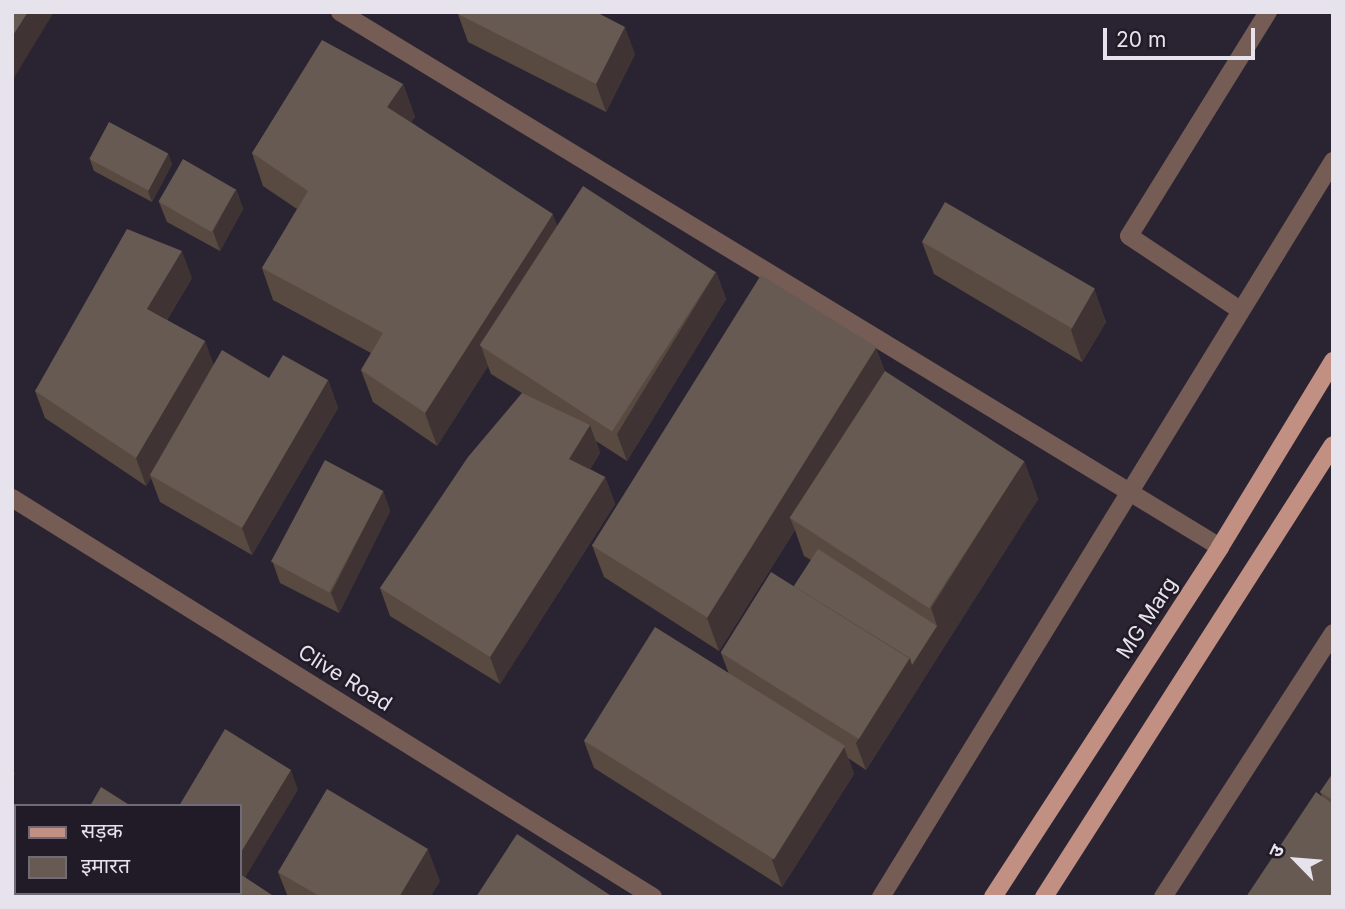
<!DOCTYPE html>
<html>
<head>
<meta charset="utf-8">
<style>
  body { margin:0 }
  #map { position:relative; width:1345px; height:909px; overflow:hidden; background:#2a2432; font-family:Inter,"Noto Sans Devanagari",sans-serif }
  div>[style] { position:absolute }
  .minor>* { height:18px; margin:-9px; padding:0 9px; transform-origin:9px; border-radius:9px; background:#755c55 }
  .major>* { height:18px; margin:-9px; padding:0 9px; transform-origin:9px; border-radius:9px; background:#c29082 }
  .wall>* { inset:0; background:#584a40 }
  .shaded-wall>* { inset:0; background:#3f3433 }
  .building>* { inset:0; background:#675a52; transform-origin:0 0 }
  span { translate:-50% -50%; white-space:nowrap; text-align:center; line-height:1.15; -webkit-text-stroke:5px #211b28; paint-order:stroke }
  .street-label { font-size:21px; color:#e7e3ec }
  .frame { position:absolute; inset:0; border:14px solid #e7e3ec; pointer-events:none }
  .legend { position:absolute; left:14px; top:804px; width:228px; height:91px; box-sizing:border-box; background:#211b28; border:2px solid #706b76; margin:0; padding:9px 12px; list-style:none; font-size:21px; color:#e7e3ec }
  .legend li { display:flex; align-items:center; gap:14px; height:35px }
  .legend b { width:35px; border:2px solid #706b76 }
  .north { position:absolute; left:1261px; top:825px; width:70px; height:70px; -webkit-text-stroke:5px #211b28; paint-order:stroke; rotate:295deg; font-size:19px; font-weight:700; line-height:28px; text-align:center; color:#e7e3ec }
  .north::after { content:''; display:block; margin:auto; width:24px; height:32px; background:#e7e3ec; clip-path:polygon(50% 0,100% 100%,50% 72%,0 100%) }
  .scale { position:absolute; left:1103px; top:28px; width:152px; height:32px; box-sizing:border-box; border:4px solid #e7e3ec; border-top:0; padding-left:9px; font-size:21px; line-height:24px; white-space:nowrap; color:#e7e3ec; -webkit-text-stroke:5px #211b28; paint-order:stroke }
</style>
</head>
<body>
<div id="map">
  <div class="minor">
    <i style="left:340px;top:12px;width:1030px;rotate:31.3deg"></i>
    <i style="left:1240px;top:310px;width:133px;rotate:-146.3deg"></i>
    <i style="left:1129px;top:236px;width:264px;rotate:-58.2deg"></i>
    <i style="left:12px;top:498px;width:755px;rotate:31.9deg"></i>
    <i style="left:881px;top:897px;width:864px;rotate:-58.44deg"></i>
    <i style="left:1163px;top:897px;width:314px;rotate:-57.2deg"></i>
  </div>
  <div class="major">
    <i style="left:993px;top:897px;width:417px;rotate:-57deg"></i>
    <i style="left:1220px;top:547px;width:218px;rotate:-58.7deg"></i>
    <i style="left:1044px;top:897px;width:536px;rotate:-57.41deg"></i>
  </div>
  <div class="wall">
    <i style="clip-path:polygon(458px 14px,635px 54px,606px 112px,468px 42px)"></i>
    <i style="clip-path:polygon(403px 84px,415px 117px,411px 122px,557px 226px,716px 272px,726px 299px,627px 461px,596px 441px,600px 453px,590px 469px,605px 477px,615px 504px,500px 684px,390px 616px,380px 588px,522px 393px,491px 374px,488px 366px,437px 446px,373px 402px,361px 370px,371px 353px,273px 300px,262px 268px,297px 209px,263px 186px,252px 153px)"></i>
    <i style="clip-path:polygon(168px 154px,172px 164px,152px 202px,94px 171px,90px 160px)"></i>
    <i style="clip-path:polygon(236px 189px,243px 209px,220px 251px,167px 222px,159px 202px)"></i>
    <i style="clip-path:polygon(922px 242px,1094px 289px,1106px 322px,1082px 362px,934px 274px)"></i>
    <i style="clip-path:polygon(192px 278px,167px 320px,205px 341px,213px 365px,269px 378px,328px 380px,338px 408px,252px 555px,160px 502px,151px 478px,146px 486px,45px 418px,35px 391px)"></i>
    <i style="clip-path:polygon(876px 348px,885px 372px,1024px 461px,1038px 499px,866px 770px,848px 758px,854px 774px,782px 887px,594px 768px,584px 741px,729px 674px,721px 653px,794px 586px,811px 560px,804px 556px,795px 530px,719px 651px,604px 577px,592px 545px)"></i>
    <i style="clip-path:polygon(383px 491px,390px 511px,339px 613px,280px 583px,273px 563px)"></i>
    <i style="clip-path:polygon(1333px 773px,1333px 897px,1322px 796px,1320px 792px)"></i>
    <i style="clip-path:polygon(278px 872px,440px 881px,430px 897px,288px 897px)"></i>
  </div>
  <div class="shaded-wall">
    <i style="clip-path:polygon(28px 12px,54px 12px,12px 81px,12px 37px)"></i>
    <i style="clip-path:polygon(625px 27px,635px 54px,606px 112px,596px 84px)"></i>
    <i style="clip-path:polygon(403px 84px,415px 117px,399px 139px,387px 107px)"></i>
    <i style="clip-path:polygon(168px 154px,172px 164px,152px 202px,148px 191px)"></i>
    <i style="clip-path:polygon(236px 189px,243px 209px,220px 251px,213px 231px)"></i>
    <i style="clip-path:polygon(553px 214px,565px 246px,481px 346px,488px 366px,437px 446px,425px 413px)"></i>
    <i style="clip-path:polygon(182px 251px,192px 278px,157px 336px,147px 309px)"></i>
    <i style="clip-path:polygon(716px 272px,726px 299px,627px 461px,617px 434px)"></i>
    <i style="clip-path:polygon(1094px 289px,1106px 322px,1082px 362px,1071px 330px)"></i>
    <i style="clip-path:polygon(205px 341px,215px 368px,150px 475px,151px 478px,146px 486px,136px 458px)"></i>
    <i style="clip-path:polygon(876px 348px,888px 380px,790px 518px,795px 530px,719px 651px,707px 618px)"></i>
    <i style="clip-path:polygon(328px 380px,338px 408px,252px 555px,242px 528px)"></i>
    <i style="clip-path:polygon(590px 425px,600px 453px,579px 486px,569px 459px)"></i>
    <i style="clip-path:polygon(1024px 461px,1038px 499px,866px 770px,856px 743px,910px 658px,937px 626px,931px 608px)"></i>
    <i style="clip-path:polygon(605px 477px,615px 504px,500px 684px,490px 657px)"></i>
    <i style="clip-path:polygon(383px 491px,390px 511px,339px 613px,331px 593px)"></i>
    <i style="clip-path:polygon(844px 747px,854px 774px,782px 887px,772px 860px)"></i>
    <i style="clip-path:polygon(12px 766px,15px 774px,12px 779px)"></i>
    <i style="clip-path:polygon(291px 770px,298px 790px,240px 886px,240px 854px)"></i>
    <i style="clip-path:polygon(428px 849px,440px 881px,430px 897px,399px 897px)"></i>
  </div>
  <div class="building">
    <i style="clip-path:polygon(12px 12px,28px 12px,12px 37px)"></i>
    <i style="clip-path:polygon(459px 12px,596px 12px,625px 27px,596px 84px,458px 14px)"></i>
    <i style="clip-path:polygon(322px 40px,403px 84px,387px 107px,553px 214px,425px 413px,361px 370px,383px 333px,262px 268px,308px 191px,252px 153px)"></i>
    <i style="left:109px;top:122px;width:67px;height:42px;rotate:28deg"></i>
    <i style="left:183px;top:159px;width:61px;height:49px;rotate:30deg"></i>
    <i style="left:583px;top:186px;width:158px;height:190px;rotate:33deg"></i>
    <i style="left:945px;top:202px;width:173px;height:46px;rotate:30deg"></i>
    <i style="clip-path:polygon(127px 229px,182px 251px,147px 309px,205px 341px,136px 458px,35px 391px)"></i>
    <i style="left:761px;top:275px;width:136px;height:319px;rotate:32deg"></i>
    <i style="clip-path:polygon(222px 350px,269px 378px,283px 355px,328px 380px,242px 528px,150px 475px)"></i>
    <i style="left:885px;top:371px;width:166px;height:175px;rotate:33deg"></i>
    <i style="clip-path:polygon(522px 393px,590px 425px,569px 459px,605px 477px,490px 657px,380px 588px,468px 457px)"></i>
    <i style="left:325px;top:460px;width:66px;height:115px;rotate:28deg"></i>
    <i style="clip-path:polygon(818px 549px,937px 626px,912px 665px,910px 658px,794px 586px)"></i>
    <i style="left:771px;top:572px;width:163px;height:95px;rotate:32deg"></i>
    <i style="left:655px;top:627px;width:224px;height:134px;rotate:32deg"></i>
    <i style="clip-path:polygon(225px 729px,291px 770px,240px 854px,240px 806px,179px 806px)"></i>
    <i style="clip-path:polygon(1333px 773px,1333px 800px,1320px 792px)"></i>
    <i style="clip-path:polygon(101px 787px,131px 806px,90px 806px)"></i>
    <i style="clip-path:polygon(327px 789px,428px 849px,399px 897px,321px 897px,278px 872px)"></i>
    <i style="clip-path:polygon(1316px 792px,1333px 804px,1333px 897px,1246px 897px)"></i>
    <i style="clip-path:polygon(517px 834px,613px 897px,476px 897px)"></i>
    <i style="clip-path:polygon(240px 874px,275px 897px,34px 897px,36px 893px,240px 893px)"></i>
  </div>
  <div class="street-label">
    <span style="left:1147px;top:618px;rotate:-57deg">MG Marg</span>
    <span style="left:345px;top:678px;rotate:32deg">Clive Road</span>
  </div>
  <div class="frame"></div>
  <ul class="legend">
  <li><b style="height:9px;background:#c29082"></b>सड़क</li>
  <li><b style="height:19px;background:#675a52"></b>इमारत</li>
  </ul>
  <div class="north">उ</div>
  <div class="scale">20 m</div>
</div>
</body>
</html>
